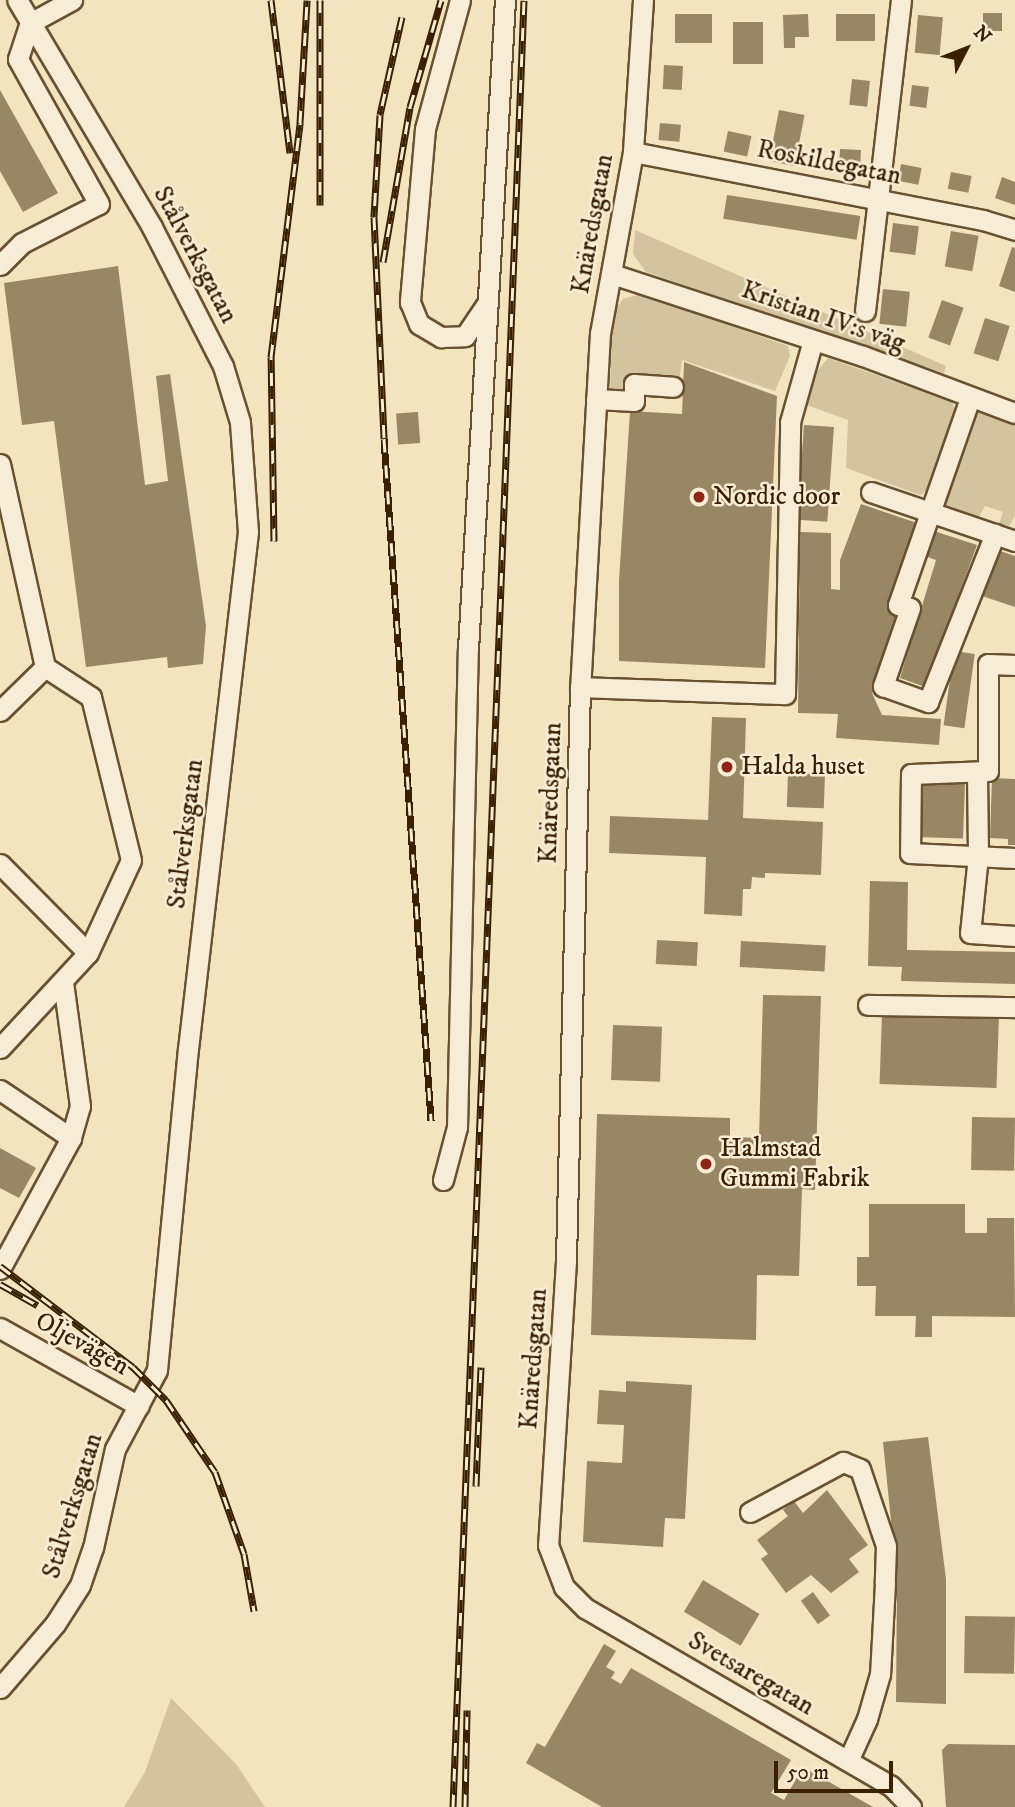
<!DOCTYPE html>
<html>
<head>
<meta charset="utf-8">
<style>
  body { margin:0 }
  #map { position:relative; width:1015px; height:1807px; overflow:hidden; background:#f3e4c0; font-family:"IM FELL DW Pica",serif }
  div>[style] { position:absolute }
  .green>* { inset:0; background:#d3c39f }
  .building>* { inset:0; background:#998664; transform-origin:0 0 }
  .roads { filter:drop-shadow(2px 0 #675130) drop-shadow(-2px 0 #675130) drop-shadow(0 2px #675130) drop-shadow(0 -2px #675130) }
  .minor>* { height:19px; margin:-9.5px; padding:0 9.5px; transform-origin:9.5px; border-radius:9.5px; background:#f7edd6 }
  .rail>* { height:7px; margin-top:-3.5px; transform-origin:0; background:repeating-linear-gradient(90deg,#f7edd6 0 13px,#382000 0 26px); box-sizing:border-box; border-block:2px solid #382000 }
  .dots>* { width:19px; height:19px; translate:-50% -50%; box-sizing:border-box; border:4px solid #f7edd6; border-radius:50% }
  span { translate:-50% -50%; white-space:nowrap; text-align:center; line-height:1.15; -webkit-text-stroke:5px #f7edd6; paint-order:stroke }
  .street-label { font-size:26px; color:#382000 }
  .poi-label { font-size:26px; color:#382000 }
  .left { translate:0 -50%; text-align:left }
  .north { position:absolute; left:931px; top:14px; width:70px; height:70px; -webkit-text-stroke:5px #f7edd6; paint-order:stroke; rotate:48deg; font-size:19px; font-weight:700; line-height:28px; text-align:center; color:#382000 }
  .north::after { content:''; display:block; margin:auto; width:24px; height:32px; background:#382000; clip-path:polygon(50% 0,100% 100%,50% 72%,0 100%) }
  .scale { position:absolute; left:774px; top:1761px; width:119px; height:32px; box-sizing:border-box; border:4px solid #382000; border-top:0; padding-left:9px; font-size:21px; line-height:24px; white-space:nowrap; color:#382000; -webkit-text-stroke:5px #f7edd6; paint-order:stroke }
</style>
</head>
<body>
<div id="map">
  <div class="green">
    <i style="clip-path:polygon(635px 230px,946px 366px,944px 373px,646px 272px,633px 254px)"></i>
    <i style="clip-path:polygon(641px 294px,788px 346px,790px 356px,775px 391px,682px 360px,680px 377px,631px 375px,630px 389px,610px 390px,613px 313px,623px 299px)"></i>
    <i style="clip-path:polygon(828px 358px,952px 402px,955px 409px,928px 490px,920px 495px,846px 468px,848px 420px,807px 405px,814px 375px)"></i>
    <i style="clip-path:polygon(974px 411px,1015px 423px,1015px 516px,1009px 526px,999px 524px,1003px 512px,985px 506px,979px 517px,943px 504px)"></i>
    <i style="clip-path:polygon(171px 1698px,236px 1764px,265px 1807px,124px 1807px,145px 1772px)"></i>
  </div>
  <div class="building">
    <i style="left:983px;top:13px;width:19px;height:18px"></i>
    <i style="left:675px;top:14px;width:37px;height:29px"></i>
    <i style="clip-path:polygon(808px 14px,809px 37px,795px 37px,795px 48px,784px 48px,783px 15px)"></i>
    <i style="left:836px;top:14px;width:39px;height:27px"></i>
    <i style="left:918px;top:15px;width:25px;height:38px;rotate:5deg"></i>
    <i style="left:763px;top:22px;width:42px;height:30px;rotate:90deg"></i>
    <i style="left:664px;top:65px;width:19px;height:24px;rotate:3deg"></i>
    <i style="left:852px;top:79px;width:18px;height:26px;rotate:6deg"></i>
    <i style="left:912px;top:85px;width:17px;height:21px;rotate:7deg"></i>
    <i style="clip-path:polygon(0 90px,58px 193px,23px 212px,0 171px)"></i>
    <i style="left:779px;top:110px;width:26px;height:52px;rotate:11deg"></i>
    <i style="left:660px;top:123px;width:21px;height:17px;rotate:5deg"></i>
    <i style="left:728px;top:131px;width:24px;height:21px;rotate:12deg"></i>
    <i style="left:840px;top:149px;width:21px;height:22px;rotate:3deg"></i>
    <i style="left:901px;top:164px;width:21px;height:17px;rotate:11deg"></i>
    <i style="left:951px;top:172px;width:21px;height:17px;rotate:11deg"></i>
    <i style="clip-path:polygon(1002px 177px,1015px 182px,1015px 205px,995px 198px)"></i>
    <i style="left:727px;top:195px;width:135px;height:24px;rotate:9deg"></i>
    <i style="left:893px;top:223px;width:26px;height:29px;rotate:7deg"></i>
    <i style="left:951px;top:231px;width:28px;height:36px;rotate:10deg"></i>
    <i style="clip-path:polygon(1012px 247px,1015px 248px,1015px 292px,999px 286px)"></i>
    <i style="clip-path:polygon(118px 266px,145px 485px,168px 481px,156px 376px,170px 374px,206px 626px,203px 664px,168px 668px,167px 657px,86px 667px,54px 421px,22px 425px,4px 283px)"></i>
    <i style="left:883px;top:289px;width:27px;height:35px;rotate:6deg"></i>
    <i style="left:942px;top:300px;width:23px;height:40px;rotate:20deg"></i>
    <i style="left:985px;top:318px;width:26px;height:37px;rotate:18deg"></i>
    <i style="clip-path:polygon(684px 362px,777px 396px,765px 668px,619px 661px,619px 580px,630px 411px,682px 414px)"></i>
    <i style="left:418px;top:412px;width:31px;height:22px;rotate:86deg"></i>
    <i style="left:804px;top:425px;width:30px;height:95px;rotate:4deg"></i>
    <i style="clip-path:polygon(861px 504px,917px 523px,900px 610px,872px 693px,882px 715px,941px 719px,939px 745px,836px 738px,838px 714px,798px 713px,800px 532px,831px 533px,831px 589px,840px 590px,840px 560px)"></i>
    <i style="clip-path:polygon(928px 529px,977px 545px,925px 687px,900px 678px,936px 560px,919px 554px)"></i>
    <i style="clip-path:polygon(997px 550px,1015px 556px,1015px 607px,982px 596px)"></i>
    <i style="left:954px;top:651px;width:21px;height:75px;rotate:8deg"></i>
    <i style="clip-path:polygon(712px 717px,746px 718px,743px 818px,823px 822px,821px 875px,765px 873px,765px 878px,752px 877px,751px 889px,743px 889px,742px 916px,704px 914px,706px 857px,609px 853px,610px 816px,708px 820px)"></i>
    <i style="left:788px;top:773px;width:37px;height:34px;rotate:2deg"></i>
    <i style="clip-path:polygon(992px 778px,1015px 779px,1015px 845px,1008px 845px,1008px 839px,990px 838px)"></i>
    <i style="left:918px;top:782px;width:47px;height:55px;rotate:2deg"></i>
    <i style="clip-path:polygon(870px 881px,908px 882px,907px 950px,1015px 952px,1015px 984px,901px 981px,902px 967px,868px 966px)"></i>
    <i style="left:657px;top:940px;width:41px;height:24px;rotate:3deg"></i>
    <i style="left:741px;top:941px;width:85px;height:26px;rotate:3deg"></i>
    <i style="clip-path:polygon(763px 995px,821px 996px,815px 1190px,802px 1189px,799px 1276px,757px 1275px,756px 1340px,591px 1335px,597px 1114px,730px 1118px,730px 1137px,759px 1138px)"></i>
    <i style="left:882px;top:1014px;width:117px;height:70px;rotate:2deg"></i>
    <i style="left:613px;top:1025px;width:49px;height:55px;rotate:2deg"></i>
    <i style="left:972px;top:1117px;width:43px;height:53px;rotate:1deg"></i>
    <i style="clip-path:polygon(0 1148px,36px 1168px,19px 1198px,0 1188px)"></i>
    <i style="clip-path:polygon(869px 1204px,965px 1204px,965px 1233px,987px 1233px,987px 1218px,1014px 1218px,1015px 1317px,932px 1316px,932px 1337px,915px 1337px,916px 1316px,875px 1316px,876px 1286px,857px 1286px,857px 1257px,869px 1257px)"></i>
    <i style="clip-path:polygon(626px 1381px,692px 1385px,685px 1519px,665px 1518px,663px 1547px,583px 1542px,587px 1461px,622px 1463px,624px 1425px,597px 1424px,599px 1390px,626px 1392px)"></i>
    <i style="clip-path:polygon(928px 1437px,946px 1579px,946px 1704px,896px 1702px,897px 1580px,883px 1442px)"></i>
    <i style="clip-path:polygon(827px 1490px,868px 1545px,849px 1559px,859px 1572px,831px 1593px,811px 1575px,786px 1593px,761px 1559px,768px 1554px,757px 1540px,788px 1516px,783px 1510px,794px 1501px,803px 1513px)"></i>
    <i style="left:703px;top:1580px;width:66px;height:37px;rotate:31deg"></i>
    <i style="left:813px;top:1592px;width:29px;height:15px;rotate:54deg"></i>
    <i style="left:965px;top:1616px;width:50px;height:57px;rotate:1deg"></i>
    <i style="clip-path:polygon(604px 1644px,616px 1651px,606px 1667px,615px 1672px,611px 1678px,621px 1684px,631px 1668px,791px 1760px,771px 1793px,784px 1800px,803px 1767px,873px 1807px,602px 1807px,526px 1763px,537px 1743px,545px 1747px)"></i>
    <i style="clip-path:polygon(948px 1744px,1015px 1745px,1015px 1807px,946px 1807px,942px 1750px)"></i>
  </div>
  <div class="roads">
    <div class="minor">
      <i style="left:460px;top:0;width:134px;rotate:105.2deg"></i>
      <i style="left:425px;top:129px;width:174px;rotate:95deg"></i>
      <i style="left:410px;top:302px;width:24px;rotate:68deg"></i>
      <i style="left:419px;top:324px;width:26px;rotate:31deg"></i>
      <i style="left:441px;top:337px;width:24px;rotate:-2deg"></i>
      <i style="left:465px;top:336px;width:41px;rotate:-55.9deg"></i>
      <i style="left:643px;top:0;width:152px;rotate:93.8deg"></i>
      <i style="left:633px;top:152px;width:184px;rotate:100.3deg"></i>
      <i style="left:600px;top:333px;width:355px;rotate:93.2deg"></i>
      <i style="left:580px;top:687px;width:574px;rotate:91.4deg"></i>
      <i style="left:566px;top:1261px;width:285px;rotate:93.6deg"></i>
      <i style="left:548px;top:1545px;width:45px;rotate:69.1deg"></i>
      <i style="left:564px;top:1587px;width:30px;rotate:45deg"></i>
      <i style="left:585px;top:1608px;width:354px;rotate:30.2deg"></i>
      <i style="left:891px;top:1786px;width:29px;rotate:46deg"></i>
      <i style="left:633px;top:152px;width:357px;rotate:11deg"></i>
      <i style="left:983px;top:220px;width:34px;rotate:17deg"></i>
      <i style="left:0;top:265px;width:31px;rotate:-45deg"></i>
      <i style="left:22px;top:243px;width:86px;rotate:-26.9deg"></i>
      <i style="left:99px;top:204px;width:166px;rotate:-119.2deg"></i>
      <i style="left:18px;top:59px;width:38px;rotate:-72deg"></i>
      <i style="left:30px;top:23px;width:48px;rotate:-28.7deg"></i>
      <i style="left:612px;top:274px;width:264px;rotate:18.1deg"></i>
      <i style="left:863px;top:356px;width:162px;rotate:20.6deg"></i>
      <i style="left:865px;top:311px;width:313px;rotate:-83.4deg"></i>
      <i style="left:970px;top:398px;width:219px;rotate:109.2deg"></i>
      <i style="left:898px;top:605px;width:12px;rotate:14deg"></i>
      <i style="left:910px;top:608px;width:83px;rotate:109.1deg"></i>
      <i style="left:883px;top:686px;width:48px;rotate:19.6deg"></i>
      <i style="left:928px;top:702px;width:181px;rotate:-68.3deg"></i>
      <i style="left:596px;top:399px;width:38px;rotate:3deg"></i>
      <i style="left:634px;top:401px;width:17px;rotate:-90deg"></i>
      <i style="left:634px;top:384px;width:39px;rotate:4deg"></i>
      <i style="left:0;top:464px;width:208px;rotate:77.5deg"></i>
      <i style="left:45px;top:667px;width:63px;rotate:135.6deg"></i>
      <i style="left:871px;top:492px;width:152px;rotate:18.8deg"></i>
      <i style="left:1015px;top:665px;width:27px;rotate:-178deg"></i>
      <i style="left:988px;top:664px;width:107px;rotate:90deg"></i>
      <i style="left:988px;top:771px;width:77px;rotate:177.8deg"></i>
      <i style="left:911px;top:774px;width:79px;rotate:90.7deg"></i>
      <i style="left:910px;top:853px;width:105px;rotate:2.7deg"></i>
      <i style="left:580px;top:687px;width:205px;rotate:2deg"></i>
      <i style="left:785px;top:694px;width:272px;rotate:-88.9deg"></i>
      <i style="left:790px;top:422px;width:85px;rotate:-74.3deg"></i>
      <i style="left:977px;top:772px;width:84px;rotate:89.3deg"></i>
      <i style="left:978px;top:856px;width:77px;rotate:95.9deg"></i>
      <i style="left:970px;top:933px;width:45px;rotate:3.8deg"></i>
      <i style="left:0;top:864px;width:125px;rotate:45.3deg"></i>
      <i style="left:88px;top:953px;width:102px;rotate:-65.2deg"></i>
      <i style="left:131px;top:860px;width:168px;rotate:-103.8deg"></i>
      <i style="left:91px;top:697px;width:55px;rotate:-146.9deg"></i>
      <i style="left:63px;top:982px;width:125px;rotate:82.2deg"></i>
      <i style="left:80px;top:1106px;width:33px;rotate:106deg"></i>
      <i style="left:868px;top:1005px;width:147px;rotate:0.8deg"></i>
      <i style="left:0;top:1048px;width:129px;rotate:-47.2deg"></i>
      <i style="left:0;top:1090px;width:86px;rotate:34.1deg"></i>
      <i style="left:71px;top:1138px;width:149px;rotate:118.5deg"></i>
      <i style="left:443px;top:1180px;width:55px;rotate:-75.2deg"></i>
      <i style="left:457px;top:1127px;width:478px;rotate:-88.7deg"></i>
      <i style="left:468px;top:649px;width:650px;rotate:-86.74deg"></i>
      <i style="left:0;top:1328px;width:159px;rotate:29.3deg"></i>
      <i style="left:750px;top:1512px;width:106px;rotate:-28.3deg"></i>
      <i style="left:843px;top:1462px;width:18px;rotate:22deg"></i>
      <i style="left:860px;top:1469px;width:81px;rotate:71.3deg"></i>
      <i style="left:886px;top:1546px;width:37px;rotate:92deg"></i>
      <i style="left:885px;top:1583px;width:91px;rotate:93.1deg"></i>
      <i style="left:880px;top:1674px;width:47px;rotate:106.1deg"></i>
      <i style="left:867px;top:1719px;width:46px;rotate:114.3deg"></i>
      <i style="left:0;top:1688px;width:84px;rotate:-49.3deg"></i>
      <i style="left:55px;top:1624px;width:46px;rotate:-57.3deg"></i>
      <i style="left:80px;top:1585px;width:39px;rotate:-71deg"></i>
      <i style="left:93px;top:1548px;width:101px;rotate:-77.5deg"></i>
      <i style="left:115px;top:1449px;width:89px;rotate:-62deg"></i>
      <i style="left:157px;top:1370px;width:322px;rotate:-84.5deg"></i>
      <i style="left:188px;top:1049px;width:520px;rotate:-83.38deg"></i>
      <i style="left:248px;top:532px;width:110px;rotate:-94.2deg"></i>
      <i style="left:240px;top:422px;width:59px;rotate:-106.9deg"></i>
      <i style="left:223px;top:366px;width:156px;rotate:-117.1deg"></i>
      <i style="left:152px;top:227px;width:264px;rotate:-120.7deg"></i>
    </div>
  </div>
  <div class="rail">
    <i style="left:271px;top:0;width:154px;rotate:82.9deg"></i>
    <i style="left:320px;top:0;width:205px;rotate:90deg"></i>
    <i style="left:402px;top:17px;width:100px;rotate:102.7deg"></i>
    <i style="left:380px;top:115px;width:102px;rotate:93.4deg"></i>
    <i style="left:374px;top:217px;width:222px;rotate:87.4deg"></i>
    <i style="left:384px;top:439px;width:683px;rotate:86.05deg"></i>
    <i style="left:383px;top:262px;width:157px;rotate:-80.1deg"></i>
    <i style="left:410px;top:107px;width:111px;rotate:-73.8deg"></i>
    <i style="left:274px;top:541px;width:184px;rotate:-90.9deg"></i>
    <i style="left:271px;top:357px;width:236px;rotate:-82.9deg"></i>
    <i style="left:300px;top:123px;width:123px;rotate:-86.7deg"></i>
    <i style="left:0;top:1266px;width:167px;rotate:37.2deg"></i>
    <i style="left:133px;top:1367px;width:47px;rotate:45deg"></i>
    <i style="left:166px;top:1400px;width:87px;rotate:55.8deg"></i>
    <i style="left:215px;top:1472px;width:87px;rotate:70.5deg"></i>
    <i style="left:244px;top:1554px;width:58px;rotate:80deg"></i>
    <i style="left:0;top:1284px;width:43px;rotate:29.6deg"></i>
    <i style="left:476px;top:1486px;width:119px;rotate:-87.6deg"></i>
    <i style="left:453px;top:1807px;width:1808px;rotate:-87.75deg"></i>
    <i style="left:465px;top:1807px;width:97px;rotate:-88.8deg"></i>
  </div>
  <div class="dots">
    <i style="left:699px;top:497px;background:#8f2418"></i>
    <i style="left:727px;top:767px;background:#8f2418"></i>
    <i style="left:706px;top:1164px;background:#8f2418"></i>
  </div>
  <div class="street-label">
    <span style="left:829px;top:163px;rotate:11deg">Roskildegatan</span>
    <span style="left:593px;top:224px;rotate:-80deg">Knäredsgatan</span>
    <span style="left:195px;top:255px;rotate:62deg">Stålverksgatan</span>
    <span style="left:823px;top:317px;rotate:19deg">Kristian IV:s väg</span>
    <span style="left:551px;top:793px;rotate:-88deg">Knäredsgatan</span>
    <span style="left:186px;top:834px;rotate:-83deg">Stålverksgatan</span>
    <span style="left:82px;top:1344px;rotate:29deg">Oljevägen</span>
    <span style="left:534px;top:1359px;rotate:-86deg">Knäredsgatan</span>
    <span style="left:73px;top:1506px;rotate:-73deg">Stålverksgatan</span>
    <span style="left:751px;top:1674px;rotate:30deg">Svetsaregatan</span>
  </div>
  <div class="poi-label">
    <span class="left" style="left:713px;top:497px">Nordic door</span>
    <span class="left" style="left:741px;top:767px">Halda huset</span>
    <span class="left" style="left:720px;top:1164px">Halmstad<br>Gummi Fabrik</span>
  </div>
  <div class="north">N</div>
  <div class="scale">50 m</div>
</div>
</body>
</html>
